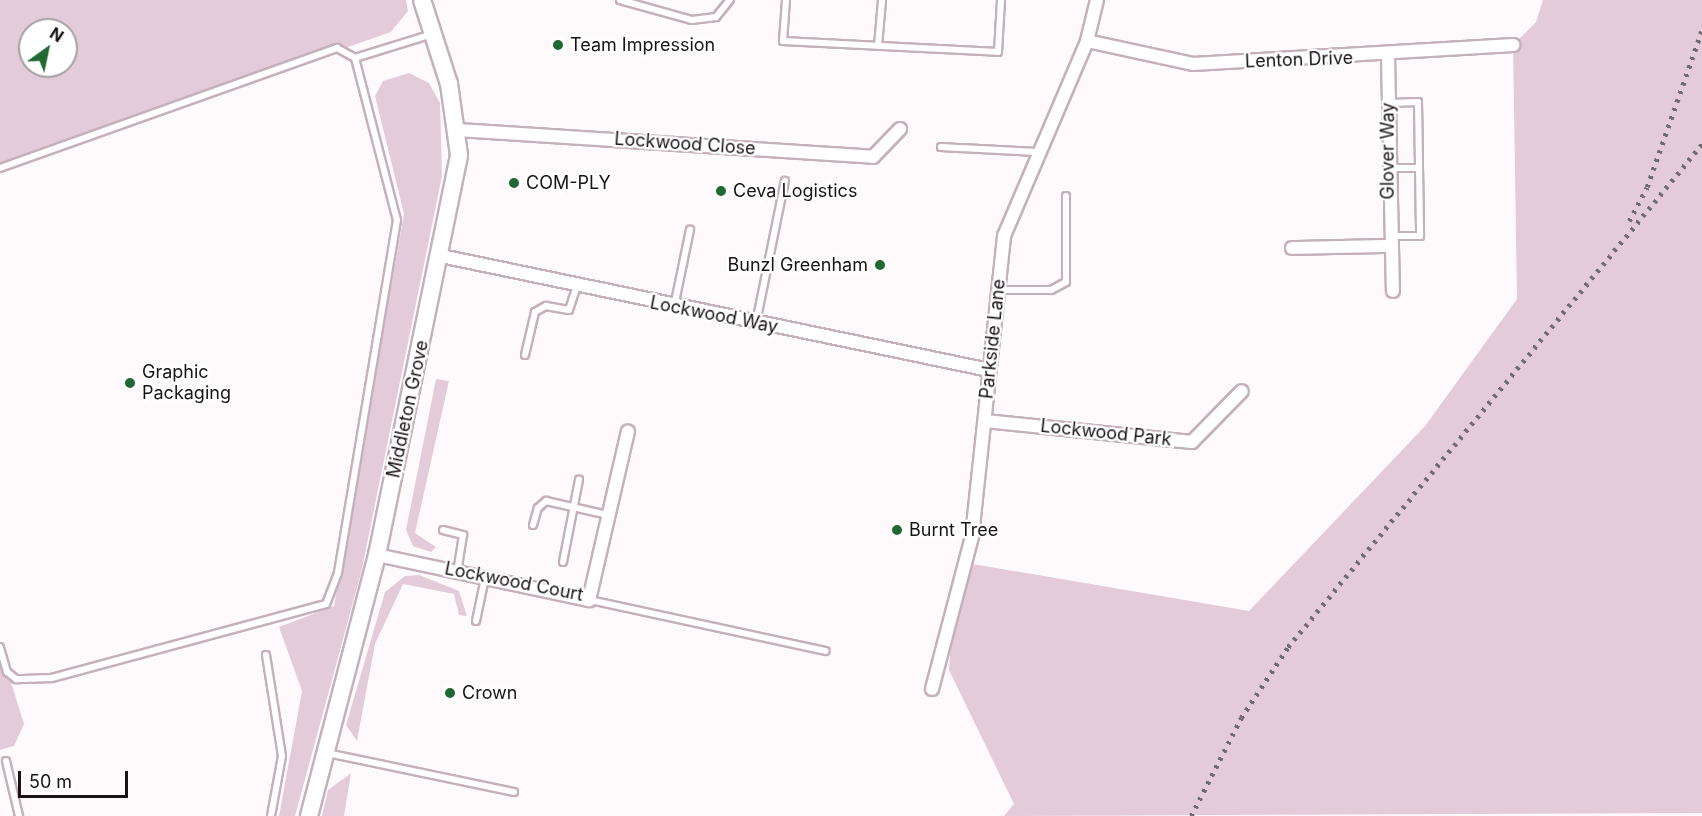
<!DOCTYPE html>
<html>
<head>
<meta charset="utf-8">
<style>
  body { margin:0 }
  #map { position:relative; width:1702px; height:816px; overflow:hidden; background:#fefafc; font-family:Inter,sans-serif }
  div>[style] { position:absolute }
  .green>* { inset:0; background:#e4cbd9 }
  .roads { filter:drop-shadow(2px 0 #c4b1bb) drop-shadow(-2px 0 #c4b1bb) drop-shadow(0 2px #c4b1bb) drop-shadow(0 -2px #c4b1bb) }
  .lane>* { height:6px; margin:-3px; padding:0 3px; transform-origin:3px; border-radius:3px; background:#fff }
  .street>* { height:12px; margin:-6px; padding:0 6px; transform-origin:6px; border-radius:6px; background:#fff }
  .secondary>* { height:16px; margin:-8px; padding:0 8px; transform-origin:8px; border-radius:8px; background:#fff }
  .rail>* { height:4.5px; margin-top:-2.25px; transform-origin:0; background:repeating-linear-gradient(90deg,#706b6e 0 3px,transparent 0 9px) }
  .dots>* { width:16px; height:16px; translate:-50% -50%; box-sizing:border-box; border:3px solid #fff; border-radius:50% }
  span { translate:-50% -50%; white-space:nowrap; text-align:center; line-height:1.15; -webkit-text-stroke:4.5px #fff; paint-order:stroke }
  .poi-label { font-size:18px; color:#191317 }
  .left { translate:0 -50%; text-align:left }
  .right { translate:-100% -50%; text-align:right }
  .street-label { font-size:18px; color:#191317 }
  .north { position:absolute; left:18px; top:18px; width:60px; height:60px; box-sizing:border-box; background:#fff; border:2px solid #a3a1a2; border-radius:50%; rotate:33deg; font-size:16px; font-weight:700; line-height:24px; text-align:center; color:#191317 }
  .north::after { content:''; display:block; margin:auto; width:21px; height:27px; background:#216835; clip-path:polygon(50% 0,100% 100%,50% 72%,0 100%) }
  .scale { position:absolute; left:18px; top:771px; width:110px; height:27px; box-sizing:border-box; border:3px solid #191317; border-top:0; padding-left:8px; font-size:18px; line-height:21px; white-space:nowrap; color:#191317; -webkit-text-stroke:4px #fff; paint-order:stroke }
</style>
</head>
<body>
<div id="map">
  <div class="green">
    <i style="clip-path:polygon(evenodd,0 0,406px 0,408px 11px,391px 32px,0 168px,0 0,30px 30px,66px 30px,66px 66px,30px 66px,30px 30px)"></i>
    <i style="clip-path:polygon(1543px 0,1702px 0,1702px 813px,1004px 816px,1014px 804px,949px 670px,952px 620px,967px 563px,1249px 611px,1425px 426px,1517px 299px,1513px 45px,1536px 22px)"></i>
    <i style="clip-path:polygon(409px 73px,429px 83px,440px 103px,442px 176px,361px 573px,295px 816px,279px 816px,302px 691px,279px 627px,334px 606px,404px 214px,375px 96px,383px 81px)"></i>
    <i style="clip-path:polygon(436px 379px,449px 381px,415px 533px,436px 547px,431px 552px,413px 546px,406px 530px)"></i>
    <i style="clip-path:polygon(419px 575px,459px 591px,467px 616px,459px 615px,454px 594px,403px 584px,375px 644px,357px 741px,346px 725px,385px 592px,405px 576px)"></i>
    <i style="clip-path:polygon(0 647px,24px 724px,14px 746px,0 750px)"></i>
    <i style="clip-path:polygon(351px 773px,344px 816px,322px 816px,328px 790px)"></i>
  </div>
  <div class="roads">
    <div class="lane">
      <i style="left:620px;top:0;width:75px;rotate:15.5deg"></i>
      <i style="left:692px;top:20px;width:24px;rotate:-7deg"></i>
      <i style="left:716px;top:17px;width:22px;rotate:-51deg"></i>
      <i style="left:786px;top:0;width:41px;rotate:94.2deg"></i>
      <i style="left:783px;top:41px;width:215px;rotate:2.9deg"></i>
      <i style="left:998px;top:52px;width:52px;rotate:-86.7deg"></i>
      <i style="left:878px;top:46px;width:46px;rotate:-85deg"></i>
      <i style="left:355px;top:58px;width:81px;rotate:-17.3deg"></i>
      <i style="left:1389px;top:103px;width:29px;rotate:-2deg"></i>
      <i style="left:1418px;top:102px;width:134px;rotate:89.1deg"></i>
      <i style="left:1420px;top:236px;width:30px;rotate:180deg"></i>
      <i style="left:941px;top:147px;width:96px;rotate:3deg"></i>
      <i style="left:0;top:168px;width:358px;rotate:-19.6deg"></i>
      <i style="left:337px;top:48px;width:21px;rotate:29deg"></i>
      <i style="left:355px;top:58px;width:167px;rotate:75.5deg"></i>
      <i style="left:397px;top:220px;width:358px;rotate:99.5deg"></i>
      <i style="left:338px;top:573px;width:33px;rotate:111deg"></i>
      <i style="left:326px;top:604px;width:285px;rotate:164.9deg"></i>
      <i style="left:51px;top:678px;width:35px;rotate:178deg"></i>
      <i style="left:16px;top:679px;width:11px;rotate:-142deg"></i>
      <i style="left:7px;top:672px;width:26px;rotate:-106deg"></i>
      <i style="left:1389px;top:168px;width:30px"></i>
      <i style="left:999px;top:290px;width:52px"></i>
      <i style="left:1051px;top:290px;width:17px;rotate:-28deg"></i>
      <i style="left:1066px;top:282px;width:86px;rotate:-90deg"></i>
      <i style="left:674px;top:307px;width:79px;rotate:-78.3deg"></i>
      <i style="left:756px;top:323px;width:145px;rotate:-78.5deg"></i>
      <i style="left:525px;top:355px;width:44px;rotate:-76.9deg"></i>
      <i style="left:535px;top:312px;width:13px;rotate:-29deg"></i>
      <i style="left:546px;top:306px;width:23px;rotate:10deg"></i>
      <i style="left:569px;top:310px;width:25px;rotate:-72deg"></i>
      <i style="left:533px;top:525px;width:18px;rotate:-74deg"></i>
      <i style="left:538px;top:508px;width:11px;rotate:-41deg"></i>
      <i style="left:546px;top:501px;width:64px;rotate:12.7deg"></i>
      <i style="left:443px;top:530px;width:21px;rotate:14deg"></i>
      <i style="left:463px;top:535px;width:37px;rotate:99deg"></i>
      <i style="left:563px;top:562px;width:84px;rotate:-79deg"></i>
      <i style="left:590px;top:600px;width:241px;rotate:12.2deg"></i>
      <i style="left:476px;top:621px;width:44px;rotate:-78.2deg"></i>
      <i style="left:266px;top:655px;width:102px;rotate:81deg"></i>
      <i style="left:282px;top:756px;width:61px;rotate:100.4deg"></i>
      <i style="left:327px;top:753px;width:191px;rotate:11.8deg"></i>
      <i style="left:6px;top:761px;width:57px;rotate:76.7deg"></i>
    </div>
    <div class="street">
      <i style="left:1087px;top:41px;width:108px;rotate:12.2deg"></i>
      <i style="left:1193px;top:64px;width:321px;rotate:-3.4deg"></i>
      <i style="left:1388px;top:56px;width:235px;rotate:88.8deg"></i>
      <i style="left:458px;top:130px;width:416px;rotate:3.7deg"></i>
      <i style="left:873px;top:157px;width:39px;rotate:-46deg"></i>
      <i style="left:1292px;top:248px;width:97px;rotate:-1.2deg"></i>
      <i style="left:441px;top:256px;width:560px;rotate:11.75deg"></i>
      <i style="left:985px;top:421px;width:208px;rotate:5.8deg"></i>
      <i style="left:1192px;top:442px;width:71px;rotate:-45.6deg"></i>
      <i style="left:377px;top:555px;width:217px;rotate:12deg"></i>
      <i style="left:589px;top:600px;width:173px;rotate:-77deg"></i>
      <i style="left:932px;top:689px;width:158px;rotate:-75.3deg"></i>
      <i style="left:972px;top:536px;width:302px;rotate:-83.9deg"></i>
      <i style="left:1004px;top:236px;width:212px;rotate:-66.9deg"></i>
      <i style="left:1087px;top:41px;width:42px;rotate:-76.3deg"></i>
    </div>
    <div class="secondary">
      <i style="left:309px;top:816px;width:270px;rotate:-75.4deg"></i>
      <i style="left:377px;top:555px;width:408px;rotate:-78.4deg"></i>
      <i style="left:459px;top:155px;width:72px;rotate:-98deg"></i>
      <i style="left:449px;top:84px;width:88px;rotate:-107.8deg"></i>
    </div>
  </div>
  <div class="rail">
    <i style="left:1629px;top:221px;width:38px;rotate:-62deg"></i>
    <i style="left:1647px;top:187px;width:166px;rotate:-70.7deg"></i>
    <i style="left:1191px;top:816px;width:110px;rotate:-63deg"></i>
    <i style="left:1241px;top:718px;width:85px;rotate:-56.5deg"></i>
    <i style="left:1288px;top:647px;width:651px;rotate:-50.54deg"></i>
  </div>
  <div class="dots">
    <i style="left:558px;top:45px;background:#216835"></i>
    <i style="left:514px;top:183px;background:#216835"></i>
    <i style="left:721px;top:191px;background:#216835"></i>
    <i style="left:880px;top:265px;background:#216835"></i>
    <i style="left:130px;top:383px;background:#216835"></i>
    <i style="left:897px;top:530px;background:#216835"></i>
    <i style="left:450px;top:693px;background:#216835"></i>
  </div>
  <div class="poi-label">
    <span class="left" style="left:570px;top:45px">Team Impression</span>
    <span class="left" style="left:526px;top:183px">COM-PLY</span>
    <span class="left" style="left:733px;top:191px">Ceva Logistics</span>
    <span class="right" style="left:868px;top:265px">Bunzl Greenham</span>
    <span class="left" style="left:142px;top:383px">Graphic<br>Packaging</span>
    <span class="left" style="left:909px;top:530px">Burnt Tree</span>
    <span class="left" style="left:462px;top:693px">Crown</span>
  </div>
  <div class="street-label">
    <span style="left:1299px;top:60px;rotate:-2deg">Lenton Drive</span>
    <span style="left:685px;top:144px;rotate:4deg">Lockwood Close</span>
    <span style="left:1388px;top:151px;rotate:-90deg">Glover Way</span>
    <span style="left:714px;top:315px;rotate:11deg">Lockwood Way</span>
    <span style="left:993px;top:339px;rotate:-84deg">Parkside Lane</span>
    <span style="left:408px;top:409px;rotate:-78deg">Middleton Grove</span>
    <span style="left:1106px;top:433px;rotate:6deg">Lockwood Park</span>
    <span style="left:514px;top:582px;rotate:11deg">Lockwood Court</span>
  </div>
  <div class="north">N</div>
  <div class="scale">50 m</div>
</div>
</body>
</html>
